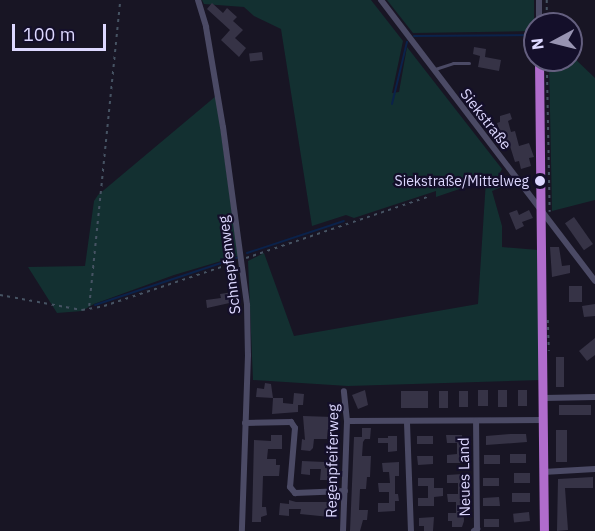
<!DOCTYPE html>
<html>
<head>
<meta charset="utf-8">
<style>
  body { margin:0 }
  #map { position:relative; width:595px; height:531px; overflow:hidden; background:#181524; font-family:"IBM Plex Sans",sans-serif }
  div>[style] { position:absolute }
  .green>* { inset:0; background:#133031 }
  .stream>* { height:2px; margin:-1px; padding:0 1px; transform-origin:1px; border-radius:1px; background:#0b224a }
  .building>* { inset:0; background:#363346; transform-origin:0 0 }
  .path>* { height:1.5px; margin-top:-0.75px; transform-origin:0; background:repeating-linear-gradient(90deg,#465363 0 3px,transparent 0 7.5px) }
  .service>* { height:3px; margin:-1.5px; padding:0 1.5px; transform-origin:1.5px; border-radius:1.5px; background:#4b4a65 }
  .minor>* { height:6px; margin:-3px; padding:0 3px; transform-origin:3px; border-radius:3px; background:#4b4a65 }
  .bus-1>* { height:9px; margin:-4.5px; padding:0 4.5px; transform-origin:4.5px; border-radius:4.5px; background:#b06ccc }
  .dots>* { width:16px; height:16px; translate:-50% -50%; box-sizing:border-box; border:3px solid #140f2a; border-radius:50% }
  span { translate:-50% -50%; white-space:nowrap; text-align:center; line-height:1.15; -webkit-text-stroke:4.5px #140f2a; paint-order:stroke }
  .bus-label { font-size:14px; color:#ddd8ff }
  .right { translate:-100% -50%; text-align:right }
  .street-label { font-size:15px; color:#ddd8ff }
  .north { position:absolute; left:523px; top:12px; width:60px; height:60px; box-sizing:border-box; background:#140f2a; border:2px solid #645f7f; border-radius:50%; rotate:263deg; font-size:16px; font-weight:700; line-height:24px; text-align:center; color:#ddd8ff }
  .north::after { content:''; display:block; margin:auto; width:21px; height:27px; background:#9894b2; clip-path:polygon(50% 0,100% 100%,50% 72%,0 100%) }
  .scale { position:absolute; left:12px; top:24px; width:94px; height:27px; box-sizing:border-box; border:3px solid #ddd8ff; border-top:0; padding-left:8px; font-size:18px; line-height:21px; white-space:nowrap; color:#ddd8ff; -webkit-text-stroke:4px #140f2a; paint-order:stroke }
</style>
</head>
<body>
<div id="map">
  <div class="green">
    <i style="clip-path:polygon(202px 0,371px 0,403px 41px,392px 93px,399px 92px,407px 47px,502px 169px,498px 176px,504px 186px,492px 191px,502px 226px,502px 247px,538px 250px,541px 380px,348px 386px,253px 380px,248px 261px,264px 253px,294px 336px,478px 304px,486px 180px,436px 197px,436px 191px,354px 218px,346px 215px,312px 226px,281px 29px,254px 16px,244px 7px,204px 4px)"></i>
    <i style="clip-path:polygon(387px 0,534px 0,534px 31px,413px 33px)"></i>
    <i style="clip-path:polygon(571px 55px,595px 78px,595px 200px,552px 211px,549px 60px,571px 60px)"></i>
    <i style="clip-path:polygon(216px 96px,238px 256px,174px 275px,94px 304px,82px 311px,57px 313px,28px 267px,85px 266px,94px 201px,98px 195px)"></i>
  </div>
  <div class="stream">
    <i style="left:414px;top:36px;width:121px;rotate:-0.5deg"></i>
    <i style="left:392px;top:104px;width:64px;rotate:-76.4deg"></i>
    <i style="left:247px;top:253px;width:102px;rotate:-18.3deg"></i>
    <i style="left:95px;top:305px;width:152px;rotate:-18.4deg"></i>
  </div>
  <div class="building">
    <i style="clip-path:polygon(212px 3px,223px 13px,227px 8px,237px 17px,233px 21px,243px 30px,235px 38px,246px 48px,239px 57px,221px 40px,230px 30px,207px 9px)"></i>
    <i style="clip-path:polygon(474px 47px,486px 49px,485px 57px,501px 60px,499px 71px,478px 67px,480px 56px,473px 54px)"></i>
    <i style="left:262px;top:52px;width:8px;height:13px;rotate:83deg"></i>
    <i style="clip-path:polygon(510px 113px,512px 119px,508px 121px,511px 132px,515px 131px,519px 146px,529px 143px,534px 157px,529px 158px,531px 166px,521px 169px,519px 161px,515px 162px,510px 146px,505px 147px,497px 123px,500px 122px,500px 116px)"></i>
    <i style="clip-path:polygon(517px 210px,519px 215px,529px 210px,533px 218px,522px 222px,524px 226px,516px 230px,509px 213px)"></i>
    <i style="left:574px;top:217px;width:33px;height:11px;rotate:55deg"></i>
    <i style="clip-path:polygon(550px 247px,559px 247px,562px 266px,570px 265px,570px 273px,552px 277px)"></i>
    <i style="left:569px;top:286px;width:13px;height:16px"></i>
    <i style="clip-path:polygon(233px 292px,234px 302px,207px 308px,206px 300px,221px 298px,220px 294px)"></i>
    <i style="clip-path:polygon(595px 304px,595px 316px,584px 317px,582px 306px)"></i>
    <i style="clip-path:polygon(595px 338px,595px 355px,587px 361px,579px 351px)"></i>
    <i style="left:556px;top:357px;width:8px;height:30px"></i>
    <i style="clip-path:polygon(265px 383px,271px 384px,273px 398px,283px 398px,283px 403px,293px 404px,294px 393px,304px 394px,303px 405px,298px 405px,298px 412px,272px 414px,273px 398px,256px 397px,257px 388px,264px 389px)"></i>
    <i style="clip-path:polygon(365px 390px,368px 405px,358px 409px,352px 395px)"></i>
    <i style="left:478px;top:390px;width:10px;height:16px"></i>
    <i style="left:498px;top:390px;width:9px;height:17px"></i>
    <i style="left:518px;top:390px;width:9px;height:16px"></i>
    <i style="left:401px;top:391px;width:27px;height:17px"></i>
    <i style="left:439px;top:391px;width:9px;height:17px"></i>
    <i style="left:459px;top:391px;width:9px;height:16px"></i>
    <i style="left:591px;top:405px;width:10px;height:32px;rotate:90deg"></i>
    <i style="clip-path:polygon(303px 416px,333px 417px,332px 430px,328px 429px,327px 439px,314px 439px,313px 448px,310px 451px,301px 450px,302px 439px,305px 440px)"></i>
    <i style="clip-path:polygon(362px 428px,371px 428px,370px 439px,365px 439px,363px 442px,362px 456px,371px 456px,370px 477px,367px 477px,366px 489px,360px 489px,359px 510px,368px 510px,367px 520px,363px 520px,360px 531px,350px 531px,354px 437px,362px 437px)"></i>
    <i style="left:567px;top:430px;width:32px;height:11px;rotate:90deg"></i>
    <i style="clip-path:polygon(510px 434px,526px 434px,527px 442px,486px 445px,486px 436px)"></i>
    <i style="clip-path:polygon(271px 435px,282px 435px,282px 449px,268px 449px,267px 459px,276px 459px,276px 465px,280px 465px,279px 476px,263px 476px,262px 507px,266px 507px,267px 515px,261px 517px,261px 522px,252px 522px,254px 440px,271px 441px)"></i>
    <i style="clip-path:polygon(446px 435px,462px 435px,462px 445px,466px 445px,467px 452px,463px 452px,463px 463px,447px 463px,447px 455px,457px 454px,457px 443px,447px 443px)"></i>
    <i style="clip-path:polygon(388px 436px,397px 436px,397px 451px,388px 452px,388px 443px,378px 443px,378px 438px,388px 438px)"></i>
    <i style="left:433px;top:436px;width:8px;height:16px;rotate:90deg"></i>
    <i style="left:510px;top:454px;width:16px;height:9px"></i>
    <i style="left:500px;top:455px;width:9px;height:16px;rotate:90deg"></i>
    <i style="clip-path:polygon(417px 456px,433px 456px,433px 464px,418px 465px)"></i>
    <i style="clip-path:polygon(302px 461px,325px 462px,325px 468px,331px 469px,331px 480px,320px 480px,321px 469px,310px 469px,310px 475px,301px 474px)"></i>
    <i style="clip-path:polygon(399px 462px,399px 476px,395px 476px,395px 494px,398px 494px,399px 501px,395px 501px,395px 511px,378px 512px,378px 503px,389px 503px,389px 492px,379px 492px,378px 483px,390px 483px,389px 472px,383px 472px,382px 463px)"></i>
    <i style="left:530px;top:473px;width:10px;height:16px;rotate:90deg"></i>
    <i style="clip-path:polygon(463px 474px,463px 485px,467px 485px,467px 491px,463px 491px,464px 521px,462px 527px,452px 527px,452px 521px,448px 521px,448px 513px,456px 513px,456px 502px,448px 502px,447px 494px,458px 494px,458px 483px,447px 483px,447px 475px)"></i>
    <i style="clip-path:polygon(593px 477px,593px 488px,565px 488px,568px 530px,557px 531px,558px 479px)"></i>
    <i style="clip-path:polygon(418px 478px,434px 478px,434px 488px,443px 488px,443px 496px,434px 497px,434px 506px,418px 506px,418px 498px,428px 498px,428px 486px,418px 486px)"></i>
    <i style="left:483px;top:478px;width:16px;height:8px"></i>
    <i style="left:512px;top:493px;width:18px;height:9px"></i>
    <i style="clip-path:polygon(499px 497px,500px 506px,483px 506px,483px 498px)"></i>
    <i style="clip-path:polygon(289px 500px,296px 502px,331px 502px,330px 517px,300px 514px,301px 509px,289px 509px,289px 516px,279px 515px,280px 503px,289px 504px)"></i>
    <i style="left:529px;top:512px;width:9px;height:16px;rotate:84deg"></i>
    <i style="clip-path:polygon(434px 517px,433px 531px,424px 531px,424px 526px,419px 526px,419px 518px)"></i>
    <i style="left:499px;top:519px;width:8px;height:15px;rotate:90deg"></i>
  </div>
  <div class="path">
    <i style="left:547px;top:0;width:24px;rotate:90deg"></i>
    <i style="left:547px;top:60px;width:152px;rotate:88.9deg"></i>
    <i style="left:246px;top:258px;width:194px;rotate:-18.6deg"></i>
    <i style="left:0;top:295px;width:83px;rotate:10.4deg"></i>
    <i style="left:82px;top:310px;width:22px;rotate:-10deg"></i>
    <i style="left:104px;top:306px;width:139px;rotate:-18.4deg"></i>
    <i style="left:89px;top:306px;width:308px;rotate:-84.2deg"></i>
    <i style="left:548px;top:320px;width:31px;rotate:88deg"></i>
  </div>
  <div class="service">
    <i style="left:435px;top:69px;width:19px;rotate:-18deg"></i>
    <i style="left:453px;top:63px;width:16px"></i>
  </div>
  <div class="minor">
    <i style="left:198px;top:0;width:28px;rotate:73deg"></i>
    <i style="left:206px;top:27px;width:101px;rotate:80.4deg"></i>
    <i style="left:223px;top:127px;width:180px;rotate:82.3deg"></i>
    <i style="left:247px;top:305px;width:50px;rotate:88.9deg"></i>
    <i style="left:248px;top:355px;width:176px;rotate:92deg"></i>
    <i style="left:381px;top:0;width:353px;rotate:52.7deg"></i>
    <i style="left:539px;top:0;width:24px;rotate:90deg"></i>
    <i style="left:539px;top:60px;width:471px;rotate:89.4deg"></i>
    <i style="left:544px;top:398px;width:51px;rotate:-1.1deg"></i>
    <i style="left:347px;top:421px;width:196px;rotate:-0.3deg"></i>
    <i style="left:245px;top:423px;width:46px;rotate:-1.2deg"></i>
    <i style="left:291px;top:422px;width:7px;rotate:56deg"></i>
    <i style="left:295px;top:428px;width:59px;rotate:94.8deg"></i>
    <i style="left:290px;top:487px;width:8px;rotate:50deg"></i>
    <i style="left:295px;top:493px;width:50px;rotate:-2.3deg"></i>
    <i style="left:407px;top:423px;width:108px;rotate:87.9deg"></i>
    <i style="left:543px;top:472px;width:52px;rotate:-3.3deg"></i>
    <i style="left:343px;top:531px;width:110px;rotate:-87.9deg"></i>
    <i style="left:347px;top:421px;width:30px;rotate:-96deg"></i>
    <i style="left:474px;top:531px;width:4px;rotate:-34deg"></i>
    <i style="left:477px;top:529px;width:108px;rotate:-90.5deg"></i>
  </div>
  <div class="bus-1">
    <i style="left:539px;top:60px;width:471px;rotate:89.4deg"></i>
  </div>
  <div class="dots">
    <i style="left:540px;top:181px;background:#ddd8ff"></i>
  </div>
  <div class="bus-label">
    <span class="right" style="left:529px;top:181px">Siekstraße/Mittelweg</span>
  </div>
  <div class="street-label">
    <span style="left:486px;top:119px;rotate:52deg">Siekstraße</span>
    <span style="left:229px;top:265px;rotate:-97deg">Schnepfenweg</span>
    <span style="left:332px;top:461px;rotate:-89deg">Regenpfeiferweg</span>
    <span style="left:464px;top:477px;rotate:-91deg">Neues Land</span>
  </div>
  <div class="north">N</div>
  <div class="scale">100 m</div>
</div>
</body>
</html>
